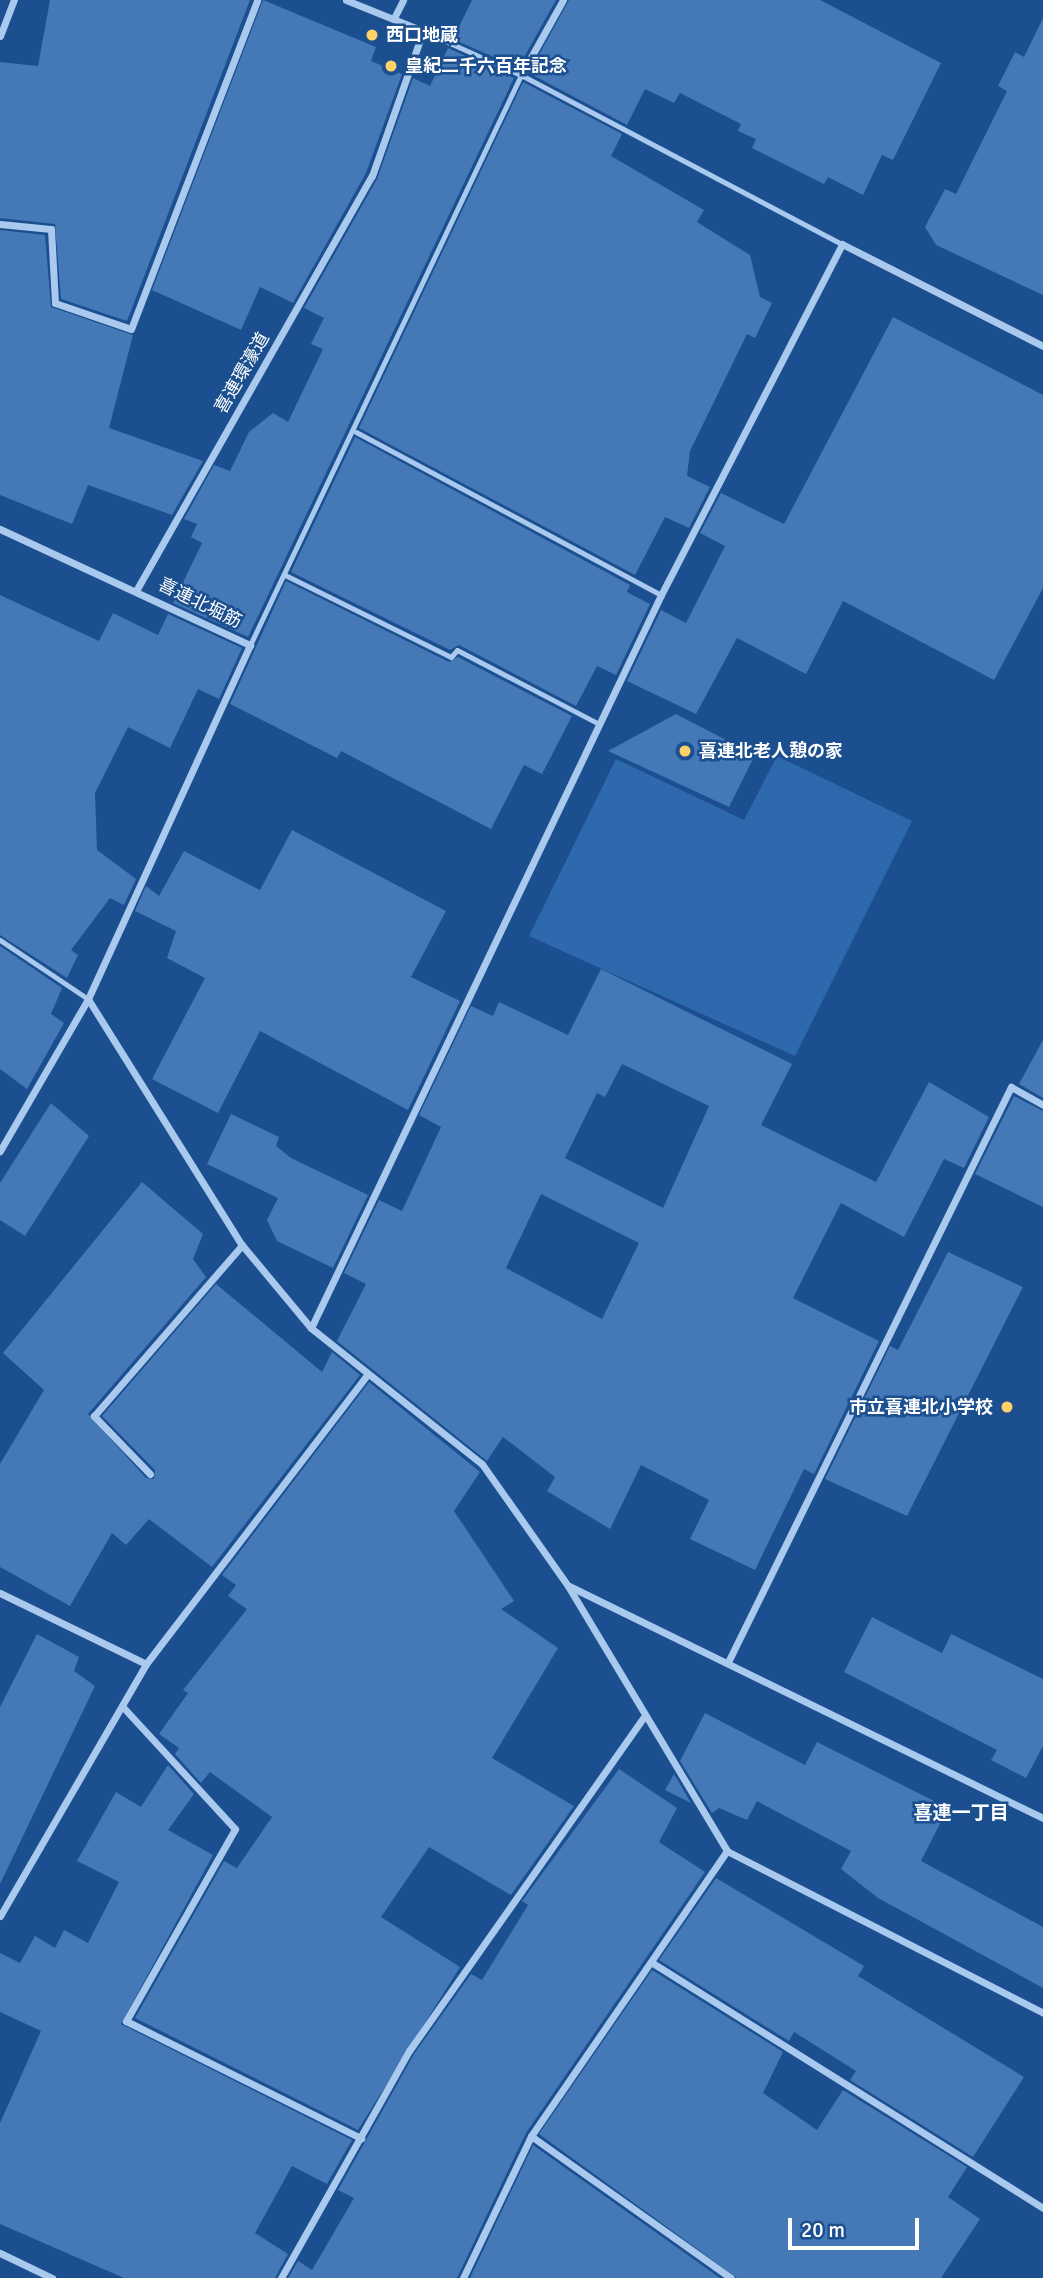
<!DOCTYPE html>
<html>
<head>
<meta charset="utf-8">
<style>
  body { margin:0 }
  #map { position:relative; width:1043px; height:2278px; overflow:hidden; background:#1b4f8f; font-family:Signika,"Noto Sans JP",sans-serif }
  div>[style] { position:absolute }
  .green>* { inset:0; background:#2e69ad }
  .building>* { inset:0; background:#4478b7 }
  .lane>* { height:5px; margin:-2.5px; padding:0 2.5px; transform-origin:2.5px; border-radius:2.5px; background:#a9c9ee }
  .street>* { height:7px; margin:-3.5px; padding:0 3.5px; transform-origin:3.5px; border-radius:3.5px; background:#a9c9ee }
  .dots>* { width:19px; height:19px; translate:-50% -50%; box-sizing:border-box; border:4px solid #1b4f8f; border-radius:50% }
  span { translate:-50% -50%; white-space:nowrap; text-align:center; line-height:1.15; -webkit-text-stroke:5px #1b4f8f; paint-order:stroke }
  .poi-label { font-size:18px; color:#fff; font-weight:700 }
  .left { translate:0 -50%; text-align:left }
  .right { translate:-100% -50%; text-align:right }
  .street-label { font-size:18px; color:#fff }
  .neighbourhood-label { font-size:19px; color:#fff; font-weight:700 }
  .scale { position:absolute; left:788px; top:2218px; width:131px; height:32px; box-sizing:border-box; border:4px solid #fff; border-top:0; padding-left:9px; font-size:21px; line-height:24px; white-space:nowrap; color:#fff; -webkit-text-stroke:5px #1b4f8f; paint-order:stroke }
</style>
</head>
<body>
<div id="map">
  <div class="green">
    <i style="clip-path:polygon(777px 756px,912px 821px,795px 1056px,529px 936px,616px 759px,744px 820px)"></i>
  </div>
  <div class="building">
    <i style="clip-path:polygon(50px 0,250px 0,127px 321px,61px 299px,55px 224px,0 218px,0 62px,38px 66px)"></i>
    <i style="clip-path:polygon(263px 0,376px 47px,371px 61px,402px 74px,366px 173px,293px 303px,260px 287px,241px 330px,152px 290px)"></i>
    <i style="clip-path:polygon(472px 0,556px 0,518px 68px,453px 39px)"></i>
    <i style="clip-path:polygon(569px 0,820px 0,941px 63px,893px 160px,882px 155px,863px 195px,828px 177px,824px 184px,752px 148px,756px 139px,738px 131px,741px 124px,680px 93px,674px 103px,645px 89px,627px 125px,529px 73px)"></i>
    <i style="clip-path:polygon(1043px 18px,1043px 295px,936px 245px,925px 227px,945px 189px,956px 194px,1007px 91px,998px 86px,1015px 52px,1024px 57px)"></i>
    <i style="clip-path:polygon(448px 48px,514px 78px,248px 637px,173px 603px,202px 543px,191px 537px,197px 524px,184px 519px,214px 465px,230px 471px,249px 432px,273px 413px,288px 422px,323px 349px,311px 344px,324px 318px,304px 308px,377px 179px,413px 78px,430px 86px)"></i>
    <i style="clip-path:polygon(523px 82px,622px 134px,611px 156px,704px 210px,697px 222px,750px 255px,760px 297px,772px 303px,755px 338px,747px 334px,690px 451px,687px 476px,710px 487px,689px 528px,665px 517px,635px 575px,359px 428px)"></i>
    <i style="clip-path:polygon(0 230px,45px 235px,51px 307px,133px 335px,109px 428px,203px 461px,172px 515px,88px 485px,72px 524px,0 495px)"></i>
    <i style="clip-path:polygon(893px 317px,1043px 395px,1043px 588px,994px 680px,843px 601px,806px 674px,737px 638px,696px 714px,627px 681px,661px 610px,686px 623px,725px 546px,700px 533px,721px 493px,784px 524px)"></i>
    <i style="clip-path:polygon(355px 437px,630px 585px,627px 592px,650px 604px,616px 675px,597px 666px,576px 706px,459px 645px,450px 650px,291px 572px)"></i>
    <i style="clip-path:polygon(286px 581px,449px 662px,458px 657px,572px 716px,542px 774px,524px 765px,491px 829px,341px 751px,337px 758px,230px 704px)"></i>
    <i style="clip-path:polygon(0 595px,99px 641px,113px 613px,158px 635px,168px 614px,242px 648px,219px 699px,198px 689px,170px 748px,128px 727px,95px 793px,97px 850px,136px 879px,124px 905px,110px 898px,71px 950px,78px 955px,67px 978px,0 935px)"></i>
    <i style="clip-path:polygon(676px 714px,755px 755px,729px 807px,608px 751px)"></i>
    <i style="clip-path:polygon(292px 830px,446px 911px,411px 977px,460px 1001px,408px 1110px,260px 1031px,218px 1113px,152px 1079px,205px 978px,167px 958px,176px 931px,135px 911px,146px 886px,159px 896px,184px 851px,260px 890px)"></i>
    <i style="clip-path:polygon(0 946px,62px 988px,51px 1014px,64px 1023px,27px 1089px,0 1069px)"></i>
    <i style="clip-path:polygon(evenodd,601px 969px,792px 1064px,761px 1125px,876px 1182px,929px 1082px,989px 1117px,964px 1168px,944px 1159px,904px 1237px,841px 1203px,793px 1298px,879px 1341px,814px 1474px,804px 1469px,755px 1570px,690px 1539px,709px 1500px,641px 1465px,610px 1529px,547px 1491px,555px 1477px,503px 1437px,487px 1461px,337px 1341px,366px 1284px,344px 1273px,379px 1200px,402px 1211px,441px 1127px,419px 1115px,471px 1006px,493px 1016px,499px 1002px,568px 1035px,601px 969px,622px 1064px,709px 1106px,663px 1208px,565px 1158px,597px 1093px,605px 1097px,622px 1064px,601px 969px,541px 1194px,639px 1243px,602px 1319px,506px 1268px,541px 1194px)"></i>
    <i style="clip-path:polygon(1043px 1040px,1043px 1098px,1019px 1084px)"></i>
    <i style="clip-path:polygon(1014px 1096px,1043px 1111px,1043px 1207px,975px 1174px)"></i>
    <i style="clip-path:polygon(51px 1103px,89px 1136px,25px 1236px,0 1220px,0 1183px)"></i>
    <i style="clip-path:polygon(231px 1114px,279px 1137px,276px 1146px,291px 1158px,368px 1195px,333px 1268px,277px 1241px,267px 1220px,278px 1198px,207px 1164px)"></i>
    <i style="clip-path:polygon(142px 1182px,203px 1234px,193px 1259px,206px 1277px,88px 1414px,146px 1478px,154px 1479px,155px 1470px,102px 1416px,216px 1284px,322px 1372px,332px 1352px,360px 1375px,212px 1567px,149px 1519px,126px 1545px,112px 1533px,70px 1606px,0 1567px,0 1464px,44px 1390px,3px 1353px)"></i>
    <i style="clip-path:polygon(948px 1252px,1023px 1287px,907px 1516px,825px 1479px,890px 1346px,898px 1350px)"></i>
    <i style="clip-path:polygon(369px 1382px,480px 1472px,454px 1511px,514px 1601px,501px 1609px,558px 1648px,492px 1758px,574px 1806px,511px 1895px,429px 1847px,381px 1917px,460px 1967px,358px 2130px,135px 2018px,224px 1861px,237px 1868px,272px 1817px,210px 1772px,201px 1783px,175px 1754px,179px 1748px,159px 1734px,188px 1693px,183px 1690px,247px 1609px,228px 1596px,236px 1585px,222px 1575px)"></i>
    <i style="clip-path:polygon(872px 1617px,942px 1653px,951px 1634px,1043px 1679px,1043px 1746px,1026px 1778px,991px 1760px,997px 1750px,844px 1672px)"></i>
    <i style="clip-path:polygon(37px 1634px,79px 1657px,74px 1671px,95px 1686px,0 1884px,0 1707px)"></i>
    <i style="clip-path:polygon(705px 1713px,805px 1765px,817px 1742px,948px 1808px,921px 1861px,1043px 1927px,1043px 1988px,878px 1898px,841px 1869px,851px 1851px,757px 1801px,747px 1820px,719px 1808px,712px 1813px,680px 1761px)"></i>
    <i style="clip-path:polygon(168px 1765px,194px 1794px,168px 1830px,213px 1855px,121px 2024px,352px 2140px,327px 2184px,292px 2166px,255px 2233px,288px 2254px,275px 2278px,124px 2278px,0 2224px,0 2123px,41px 2031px,0 2012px,0 1953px,20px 1963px,35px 1936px,55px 1948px,64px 1930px,88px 1943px,119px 1882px,77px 1861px,116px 1792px,141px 1807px)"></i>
    <i style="clip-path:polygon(619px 1769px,677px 1808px,659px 1842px,705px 1872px,526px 2133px,457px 2278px,288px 2278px,298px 2261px,312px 2270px,354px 2198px,338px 2190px,414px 2054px,471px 1974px,482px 1980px,528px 1905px,522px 1901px)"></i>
    <i style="clip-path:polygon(674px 1774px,691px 1803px,665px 1790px)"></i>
    <i style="clip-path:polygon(716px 1878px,864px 1966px,858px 1976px,1024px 2077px,973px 2157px,850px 2080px,856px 2071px,794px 2032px,789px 2041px,659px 1960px)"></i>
    <i style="clip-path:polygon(652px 1970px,783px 2052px,763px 2093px,817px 2130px,843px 2090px,967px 2167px,948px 2197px,980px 2219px,941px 2278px,737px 2278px,539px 2134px)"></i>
    <i style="clip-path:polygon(533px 2145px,720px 2278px,470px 2278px)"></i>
  </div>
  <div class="lane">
    <i style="left:423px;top:31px;width:107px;rotate:24.2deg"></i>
    <i style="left:521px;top:75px;width:363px;rotate:27.8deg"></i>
    <i style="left:356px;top:432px;width:346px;rotate:28.1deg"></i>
    <i style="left:285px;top:575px;width:185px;rotate:26.3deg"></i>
    <i style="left:451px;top:657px;width:9px;rotate:-49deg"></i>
    <i style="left:457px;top:650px;width:160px;rotate:27.5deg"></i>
    <i style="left:250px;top:645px;width:631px;rotate:-64.57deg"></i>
    <i style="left:0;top:940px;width:106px;rotate:33.8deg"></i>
  </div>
  <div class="street">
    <i style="left:394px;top:18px;width:20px;rotate:-63deg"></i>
    <i style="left:0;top:36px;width:39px;rotate:-69deg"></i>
    <i style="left:521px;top:75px;width:86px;rotate:-60.8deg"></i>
    <i style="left:0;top:224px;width:51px;rotate:5.6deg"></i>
    <i style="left:51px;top:229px;width:74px;rotate:86.9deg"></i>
    <i style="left:55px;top:303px;width:80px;rotate:18.9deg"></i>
    <i style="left:131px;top:329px;width:352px;rotate:-69deg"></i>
    <i style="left:0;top:529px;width:276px;rotate:24.9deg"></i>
    <i style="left:250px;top:645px;width:389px;rotate:114.6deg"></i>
    <i style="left:88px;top:999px;width:176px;rotate:120.1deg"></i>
    <i style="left:137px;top:589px;width:475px;rotate:-60.4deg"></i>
    <i style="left:372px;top:176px;width:154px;rotate:-70.6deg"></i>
    <i style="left:423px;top:31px;width:83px;rotate:-158.1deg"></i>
    <i style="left:88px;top:999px;width:290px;rotate:58deg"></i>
    <i style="left:242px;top:1245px;width:108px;rotate:50.3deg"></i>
    <i style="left:311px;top:1328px;width:218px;rotate:38.5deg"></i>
    <i style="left:482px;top:1464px;width:149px;rotate:54.8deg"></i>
    <i style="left:568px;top:1586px;width:309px;rotate:59deg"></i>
    <i style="left:727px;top:1851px;width:355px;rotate:27.1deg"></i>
    <i style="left:311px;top:1328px;width:812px;rotate:-64.48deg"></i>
    <i style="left:661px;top:595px;width:395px;rotate:-62.7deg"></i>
    <i style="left:842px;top:244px;width:225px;rotate:26.9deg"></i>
    <i style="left:150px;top:1474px;width:81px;rotate:-134deg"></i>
    <i style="left:94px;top:1416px;width:226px;rotate:-49.1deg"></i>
    <i style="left:569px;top:1586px;width:528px;rotate:26.08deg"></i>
    <i style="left:0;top:1593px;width:162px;rotate:25.9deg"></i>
    <i style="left:729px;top:1660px;width:639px;rotate:-63.8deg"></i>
    <i style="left:1011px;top:1087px;width:37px;rotate:29deg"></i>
    <i style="left:122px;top:1706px;width:167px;rotate:47.4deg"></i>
    <i style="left:235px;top:1829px;width:221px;rotate:119.6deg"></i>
    <i style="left:126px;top:2021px;width:263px;rotate:26.5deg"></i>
    <i style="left:0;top:1916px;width:291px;rotate:-59.9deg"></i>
    <i style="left:146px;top:1664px;width:365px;rotate:-52.6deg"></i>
    <i style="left:651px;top:1962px;width:463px;rotate:32.1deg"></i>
    <i style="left:531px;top:2136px;width:245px;rotate:35.4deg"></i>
    <i style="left:0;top:2253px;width:58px;rotate:25.7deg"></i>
    <i style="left:281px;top:2278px;width:261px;rotate:-60.6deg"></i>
    <i style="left:409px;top:2051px;width:407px;rotate:-54.9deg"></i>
    <i style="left:463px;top:2278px;width:157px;rotate:-64.4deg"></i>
    <i style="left:531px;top:2136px;width:346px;rotate:-55.5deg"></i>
  </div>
  <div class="dots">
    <i style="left:372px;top:35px;background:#ffd166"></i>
    <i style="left:391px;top:66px;background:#ffd166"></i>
    <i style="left:685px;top:751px;background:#ffd166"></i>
    <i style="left:1007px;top:1407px;background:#ffd166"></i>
  </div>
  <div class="poi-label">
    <span class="left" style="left:386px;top:35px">西口地蔵</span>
    <span class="left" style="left:405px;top:66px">皇紀二千六百年記念</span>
    <span class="left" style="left:699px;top:751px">喜連北老人憩の家</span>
    <span class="right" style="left:993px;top:1407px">市立喜連北小学校</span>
  </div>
  <div class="street-label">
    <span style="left:242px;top:373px;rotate:-60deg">喜連環濠道</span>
    <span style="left:200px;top:603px;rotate:26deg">喜連北堀筋</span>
  </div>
  <div class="neighbourhood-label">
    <span style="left:961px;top:1814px">喜連一丁目</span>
  </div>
  <div class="scale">20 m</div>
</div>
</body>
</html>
